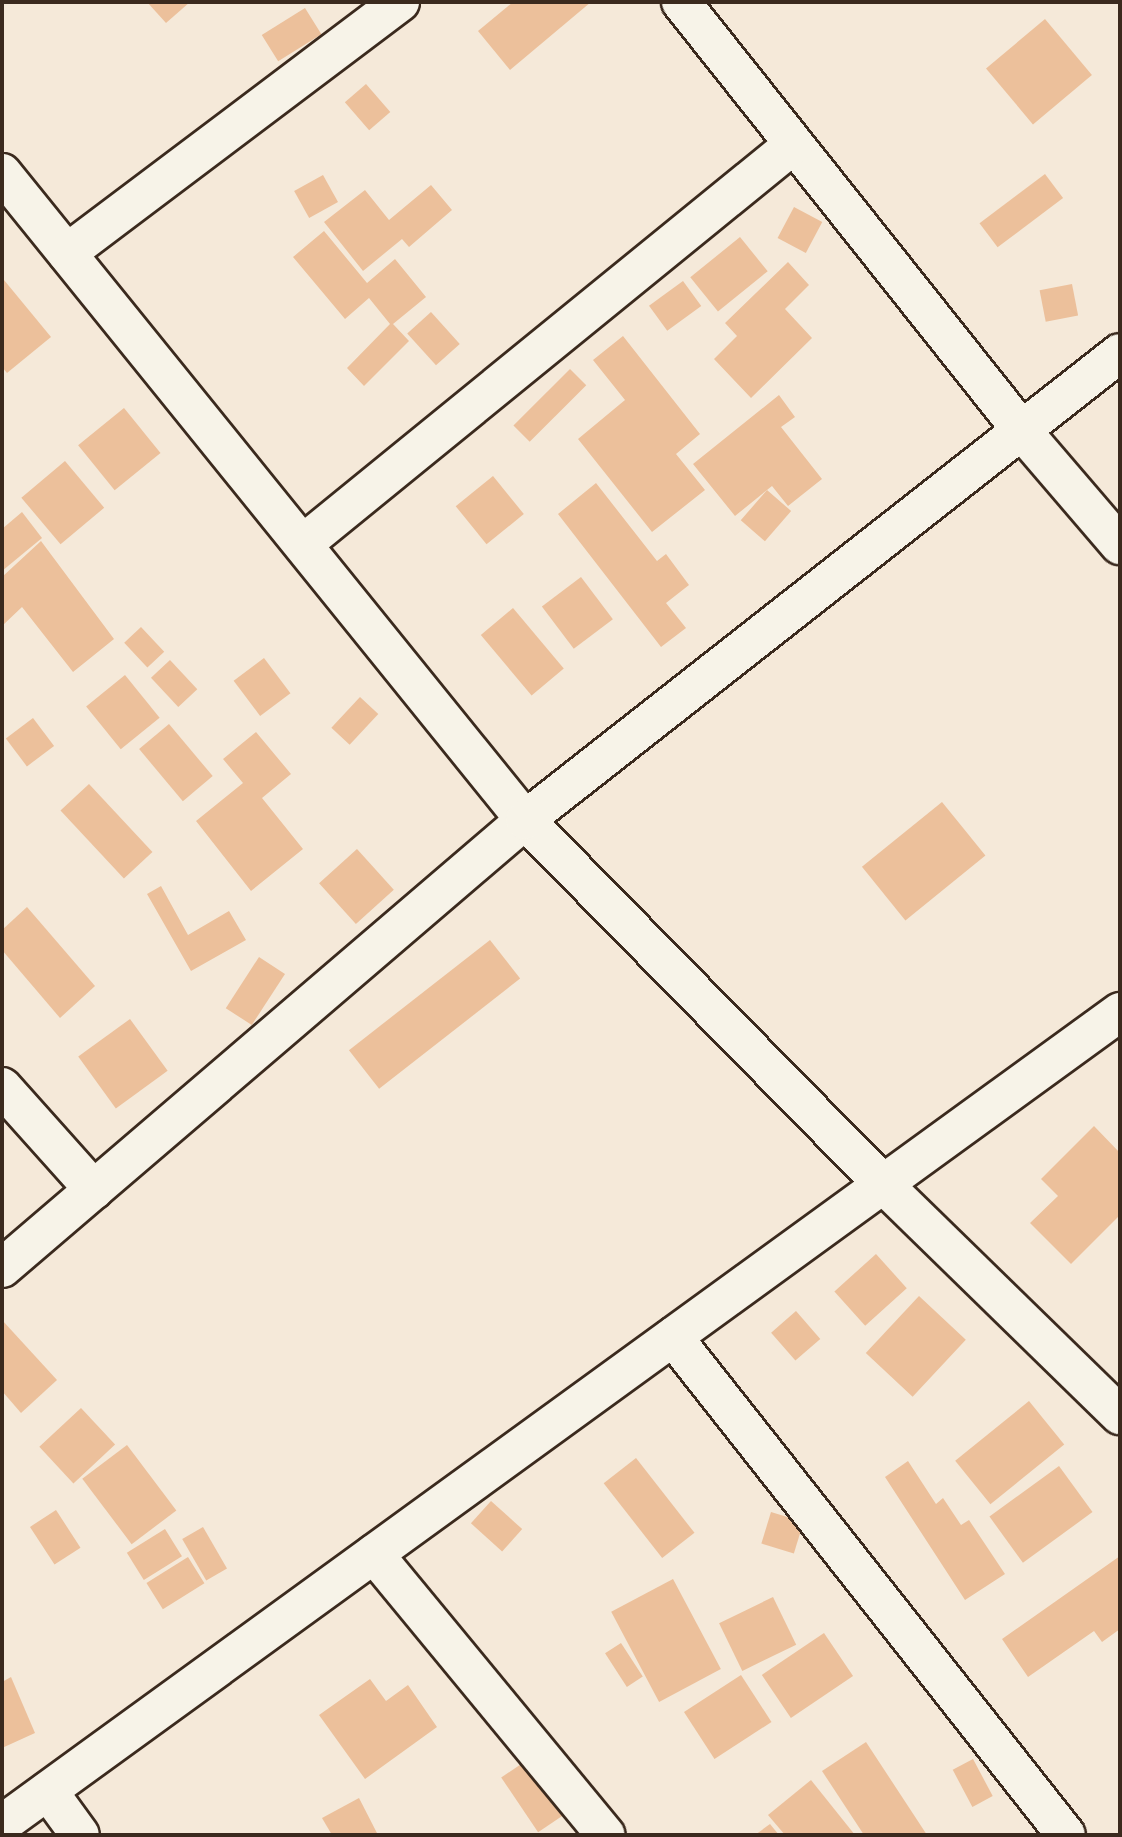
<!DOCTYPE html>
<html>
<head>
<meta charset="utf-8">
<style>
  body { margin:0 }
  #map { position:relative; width:1122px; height:1837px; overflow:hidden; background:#f5e9d9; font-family:"Patrick Hand",sans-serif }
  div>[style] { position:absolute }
  .building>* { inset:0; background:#ecc09b; transform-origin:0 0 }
  .roads { filter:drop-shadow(2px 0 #3b2a1e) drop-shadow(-2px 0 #3b2a1e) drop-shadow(0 2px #3b2a1e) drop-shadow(0 -2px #3b2a1e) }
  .street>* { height:38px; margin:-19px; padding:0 19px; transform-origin:19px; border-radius:19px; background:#f7f3e8 }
  .secondary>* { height:38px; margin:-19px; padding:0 19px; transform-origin:19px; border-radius:19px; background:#f7f3e8 }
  span { translate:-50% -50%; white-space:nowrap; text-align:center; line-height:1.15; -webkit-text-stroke:6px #f7f3e8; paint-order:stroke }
  .frame { position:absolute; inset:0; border:4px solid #3b2a1e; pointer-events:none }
</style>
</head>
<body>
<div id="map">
  <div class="building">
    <i style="clip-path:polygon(147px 2px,190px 2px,166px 23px)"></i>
    <i style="clip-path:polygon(513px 2px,591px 2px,510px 70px,478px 31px)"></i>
    <i style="left:305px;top:8px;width:31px;height:51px;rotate:58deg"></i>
    <i style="left:1045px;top:19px;width:73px;height:77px;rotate:50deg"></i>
    <i style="left:366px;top:84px;width:37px;height:28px;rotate:49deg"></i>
    <i style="left:1045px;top:174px;width:30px;height:82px;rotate:53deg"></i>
    <i style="left:323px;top:175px;width:31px;height:33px;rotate:61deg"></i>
    <i style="clip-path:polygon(431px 185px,452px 210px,409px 247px,402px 239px,363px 271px,324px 222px,365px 190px,389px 220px)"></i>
    <i style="left:794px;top:207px;width:32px;height:35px;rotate:28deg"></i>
    <i style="clip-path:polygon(324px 231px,367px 283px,395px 259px,426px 297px,393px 324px,409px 341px,364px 386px,347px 368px,390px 324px,369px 298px,345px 319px,293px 257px)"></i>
    <i style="left:740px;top:237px;width:44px;height:64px;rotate:51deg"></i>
    <i style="clip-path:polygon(788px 262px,809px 285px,785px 309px,812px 338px,751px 398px,714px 359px,737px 336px,725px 323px)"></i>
    <i style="clip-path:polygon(4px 280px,51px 337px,7px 373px,2px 367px)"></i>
    <i style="left:683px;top:281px;width:31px;height:42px;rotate:54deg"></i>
    <i style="left:1072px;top:284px;width:32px;height:33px;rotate:79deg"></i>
    <i style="left:431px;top:312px;width:43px;height:32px;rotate:48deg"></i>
    <i style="clip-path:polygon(623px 336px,700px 434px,676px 454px,705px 490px,652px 532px,578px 439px,625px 400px,593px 360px)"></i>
    <i style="left:570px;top:369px;width:23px;height:80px;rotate:45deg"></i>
    <i style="clip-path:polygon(779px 395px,795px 417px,781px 427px,822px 479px,788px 506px,772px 486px,735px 516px,693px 464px)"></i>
    <i style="left:124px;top:408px;width:58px;height:59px;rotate:51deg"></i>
    <i style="left:65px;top:461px;width:61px;height:57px;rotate:50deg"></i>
    <i style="left:493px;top:476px;width:49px;height:48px;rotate:51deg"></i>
    <i style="clip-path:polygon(596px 483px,657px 561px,666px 554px,689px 585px,666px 603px,686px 628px,661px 647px,558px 514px)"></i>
    <i style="left:767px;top:490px;width:32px;height:40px;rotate:41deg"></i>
    <i style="clip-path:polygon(22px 512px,42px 538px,2px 571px,2px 529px)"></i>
    <i style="clip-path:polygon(41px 541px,114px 639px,73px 672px,22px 607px,2px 626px,2px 577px)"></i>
    <i style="left:581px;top:577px;width:53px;height:49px;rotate:53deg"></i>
    <i style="left:513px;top:608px;width:79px;height:42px;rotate:50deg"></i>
    <i style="left:141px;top:627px;width:34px;height:23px;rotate:47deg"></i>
    <i style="left:264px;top:658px;width:44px;height:38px;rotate:53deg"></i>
    <i style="left:170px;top:660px;width:40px;height:26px;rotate:47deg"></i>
    <i style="left:125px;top:675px;width:55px;height:50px;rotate:51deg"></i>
    <i style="left:360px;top:697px;width:25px;height:42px;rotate:43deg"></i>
    <i style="left:33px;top:718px;width:35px;height:34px;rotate:53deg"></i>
    <i style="left:169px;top:724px;width:68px;height:39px;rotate:50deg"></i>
    <i style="clip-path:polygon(256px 732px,291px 774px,262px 798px,303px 849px,251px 891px,196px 821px,243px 783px,223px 759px)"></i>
    <i style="left:89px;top:784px;width:93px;height:39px;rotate:47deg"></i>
    <i style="left:942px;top:802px;width:69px;height:103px;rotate:51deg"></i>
    <i style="left:357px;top:849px;width:55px;height:51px;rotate:48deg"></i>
    <i style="clip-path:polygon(161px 886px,188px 935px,229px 911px,246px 940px,191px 971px,147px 894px)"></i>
    <i style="clip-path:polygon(27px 907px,95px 986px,60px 1018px,2px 950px,2px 930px)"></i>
    <i style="left:490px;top:940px;width:49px;height:179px;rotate:52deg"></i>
    <i style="left:259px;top:957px;width:31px;height:61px;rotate:33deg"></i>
    <i style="left:130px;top:1019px;width:64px;height:64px;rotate:54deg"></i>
    <i style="clip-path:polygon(1094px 1126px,1120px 1153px,1120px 1215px,1071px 1264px,1030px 1223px,1058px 1196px,1041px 1179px)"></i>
    <i style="left:876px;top:1254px;width:46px;height:56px;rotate:48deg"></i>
    <i style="left:919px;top:1296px;width:64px;height:78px;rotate:43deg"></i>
    <i style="left:796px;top:1311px;width:37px;height:33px;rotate:49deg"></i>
    <i style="clip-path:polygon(2px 1320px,57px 1380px,21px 1413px,2px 1391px)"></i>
    <i style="left:1029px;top:1401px;width:56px;height:95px;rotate:51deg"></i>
    <i style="left:81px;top:1408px;width:50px;height:57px;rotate:47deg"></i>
    <i style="left:127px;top:1445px;width:82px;height:56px;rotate:53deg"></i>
    <i style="left:636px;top:1458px;width:95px;height:41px;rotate:52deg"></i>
    <i style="clip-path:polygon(908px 1461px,936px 1504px,943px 1498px,961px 1525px,969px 1520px,1005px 1574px,965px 1600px,885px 1477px)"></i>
    <i style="left:1059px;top:1466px;width:57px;height:86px;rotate:54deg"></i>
    <i style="left:491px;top:1501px;width:42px;height:30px;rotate:42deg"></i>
    <i style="left:56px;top:1510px;width:45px;height:31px;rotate:57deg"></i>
    <i style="left:771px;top:1512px;width:34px;height:33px;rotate:17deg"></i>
    <i style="left:203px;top:1527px;width:48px;height:24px;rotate:60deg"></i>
    <i style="left:165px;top:1529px;width:32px;height:45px;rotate:58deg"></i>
    <i style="clip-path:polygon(1120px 1556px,1120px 1629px,1102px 1642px,1094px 1631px,1028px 1677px,1002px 1639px)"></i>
    <i style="left:188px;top:1557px;width:31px;height:49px;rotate:58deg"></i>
    <i style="left:673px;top:1579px;width:102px;height:70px;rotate:62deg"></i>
    <i style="left:773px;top:1597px;width:53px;height:60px;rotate:64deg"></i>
    <i style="left:824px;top:1633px;width:52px;height:75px;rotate:56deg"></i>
    <i style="left:621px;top:1643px;width:40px;height:19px;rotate:57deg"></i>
    <i style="left:741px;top:1675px;width:56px;height:68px;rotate:57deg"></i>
    <i style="clip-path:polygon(11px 1677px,35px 1733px,2px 1748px,2px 1682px)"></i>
    <i style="clip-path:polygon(370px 1679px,386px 1701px,408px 1685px,437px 1727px,365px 1779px,319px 1715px)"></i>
    <i style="clip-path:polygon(866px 1742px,927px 1835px,864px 1835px,822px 1771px)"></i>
    <i style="left:536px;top:1754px;width:66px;height:42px;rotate:56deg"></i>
    <i style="left:973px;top:1759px;width:42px;height:23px;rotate:62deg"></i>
    <i style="clip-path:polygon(811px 1780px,855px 1835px,785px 1835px,768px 1815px)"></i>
    <i style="clip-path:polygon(359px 1798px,378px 1835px,332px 1835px,322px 1818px)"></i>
    <i style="clip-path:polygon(770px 1824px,779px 1835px,755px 1835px)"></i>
  </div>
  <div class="roads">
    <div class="street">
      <i style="left:681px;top:2px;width:549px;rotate:51.5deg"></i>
      <i style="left:1023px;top:432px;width:149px;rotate:49.4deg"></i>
      <i style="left:2px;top:173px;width:832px;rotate:51.05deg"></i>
      <i style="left:525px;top:820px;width:511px;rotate:45.48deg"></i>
      <i style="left:883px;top:1184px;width:331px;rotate:44.3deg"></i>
      <i style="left:67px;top:253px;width:417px;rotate:-37deg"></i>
      <i style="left:303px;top:544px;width:633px;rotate:-39.17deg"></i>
      <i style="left:2px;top:1087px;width:138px;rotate:48.2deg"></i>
      <i style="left:2px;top:1268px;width:689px;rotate:-40.58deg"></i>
      <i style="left:525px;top:820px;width:756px;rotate:-38.13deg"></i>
      <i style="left:673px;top:1337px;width:634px;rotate:51.72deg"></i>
      <i style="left:374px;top:1554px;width:364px;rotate:50.5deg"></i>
      <i style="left:48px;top:1791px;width:54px;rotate:54deg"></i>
    </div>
    <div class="secondary">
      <i style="left:2px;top:1824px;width:1382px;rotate:-35.99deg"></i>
    </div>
  </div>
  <div class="frame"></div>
</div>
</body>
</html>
